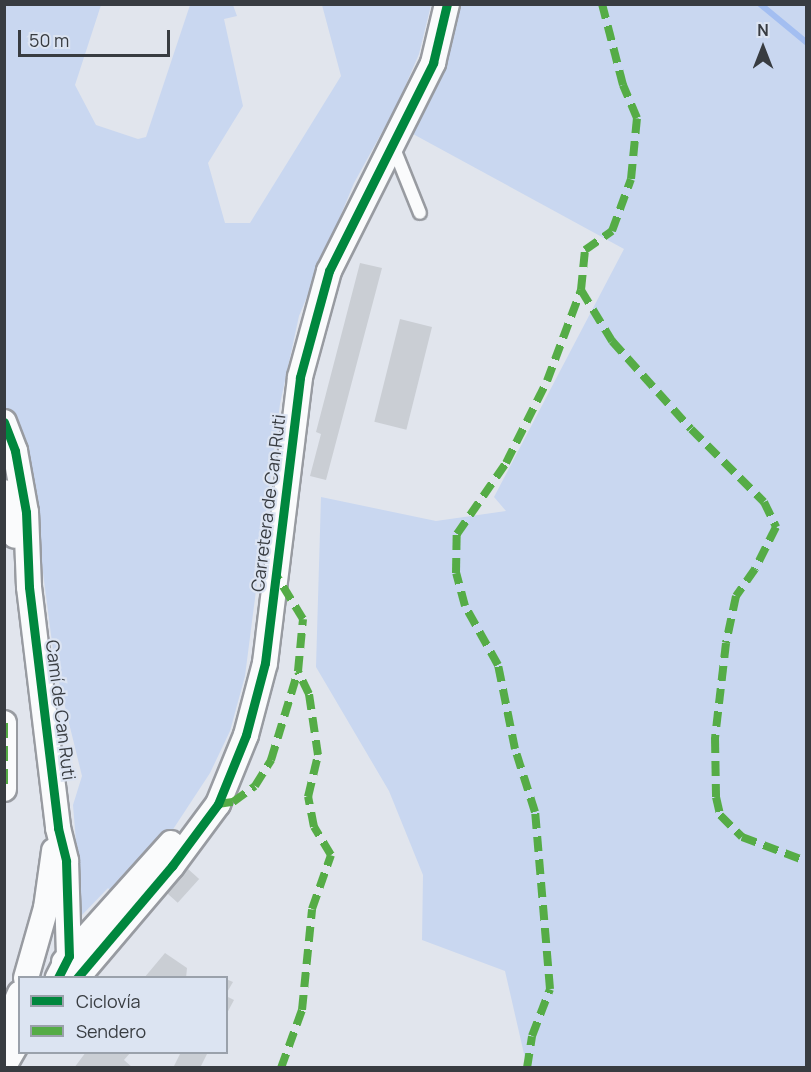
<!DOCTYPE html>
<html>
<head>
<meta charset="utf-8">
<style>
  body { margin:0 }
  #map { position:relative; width:811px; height:1072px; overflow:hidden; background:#e1e5ed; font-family:Manrope,sans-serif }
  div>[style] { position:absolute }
  .green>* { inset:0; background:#c9d7f0 }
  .stream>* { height:6px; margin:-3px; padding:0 3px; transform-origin:3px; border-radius:3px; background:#a3bef1 }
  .building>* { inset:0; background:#caced4; transform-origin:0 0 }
  .roads { filter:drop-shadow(2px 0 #989ba1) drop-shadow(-2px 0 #989ba1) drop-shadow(0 2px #989ba1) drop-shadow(0 -2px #989ba1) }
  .lane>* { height:12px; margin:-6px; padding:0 6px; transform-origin:6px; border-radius:6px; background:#fafbfc }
  .street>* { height:24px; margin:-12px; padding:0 12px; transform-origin:12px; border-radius:12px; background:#fafbfc }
  .quiet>* { height:8px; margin-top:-4px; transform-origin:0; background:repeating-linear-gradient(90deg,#55ac46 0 15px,transparent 0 23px) }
  .cycleway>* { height:9px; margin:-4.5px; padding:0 4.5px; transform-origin:4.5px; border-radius:4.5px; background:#00873e }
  span { translate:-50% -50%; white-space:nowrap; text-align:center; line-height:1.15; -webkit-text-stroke:4.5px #dce4f2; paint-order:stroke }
  .street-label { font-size:18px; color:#383c41 }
  .frame { position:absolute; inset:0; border:6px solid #383c41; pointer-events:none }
  .legend { position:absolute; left:18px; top:976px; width:210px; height:78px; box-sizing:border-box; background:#dce4f2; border:2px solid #9aa1ab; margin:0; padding:8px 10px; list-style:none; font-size:18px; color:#383c41 }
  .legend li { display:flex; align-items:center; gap:12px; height:30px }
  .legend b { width:30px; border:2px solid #9aa1ab }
  .north { position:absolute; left:733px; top:18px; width:60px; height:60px; -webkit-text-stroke:4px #dce4f2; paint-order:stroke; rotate:0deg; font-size:16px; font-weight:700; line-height:24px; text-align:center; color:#383c41 }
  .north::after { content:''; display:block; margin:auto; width:21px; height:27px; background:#383c41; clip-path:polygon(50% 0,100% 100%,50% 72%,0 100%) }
  .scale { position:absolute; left:18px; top:30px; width:152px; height:27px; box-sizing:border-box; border:3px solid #383c41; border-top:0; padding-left:8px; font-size:18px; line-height:21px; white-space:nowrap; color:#383c41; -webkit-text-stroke:4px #dce4f2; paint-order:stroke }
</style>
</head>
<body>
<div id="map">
  <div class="green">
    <i style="clip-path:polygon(5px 5px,101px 5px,75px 85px,96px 125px,138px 139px,146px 137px,190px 5px,233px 5px,237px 16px,224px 19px,243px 106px,208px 163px,225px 223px,250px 223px,341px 76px,322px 5px,431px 5px,419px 54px,398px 103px,354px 183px,299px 316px,280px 404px,245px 676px,230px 731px,210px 773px,168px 837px,113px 893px,108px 888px,82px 915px,73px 805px,82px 776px,55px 666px,40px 549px,5px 408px)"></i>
    <i style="clip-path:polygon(459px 5px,806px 5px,806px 1067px,527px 1067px,505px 971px,422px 940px,423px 875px,389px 791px,316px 667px,321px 497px,436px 521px,506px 511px,494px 497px,624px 249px,413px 134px,452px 44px)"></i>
  </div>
  <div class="stream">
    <i style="left:760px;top:4px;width:60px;rotate:39.6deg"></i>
  </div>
  <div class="building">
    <i style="clip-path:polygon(360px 263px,382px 268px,326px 480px,310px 476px,321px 434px,316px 432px)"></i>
    <i style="left:400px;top:319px;width:33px;height:106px;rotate:14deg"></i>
    <i style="left:188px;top:869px;width:15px;height:32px;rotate:42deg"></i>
    <i style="clip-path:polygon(165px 953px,187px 968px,186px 978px,144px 978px)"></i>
    <i style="clip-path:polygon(226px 979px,233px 982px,226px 994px)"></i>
    <i style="clip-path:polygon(226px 996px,234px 1000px,226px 1015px)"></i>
    <i style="clip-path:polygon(86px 1052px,141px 1052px,142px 1053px,130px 1053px,124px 1060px,133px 1068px,74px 1068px)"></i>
    <i style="clip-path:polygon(181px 1052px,208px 1052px,200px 1068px,173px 1068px)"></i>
  </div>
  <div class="roads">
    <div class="lane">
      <i style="left:393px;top:146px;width:72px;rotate:68.1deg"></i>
    </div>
    <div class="street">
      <i style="left:4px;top:422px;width:31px;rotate:69deg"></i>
      <i style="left:15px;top:451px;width:62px;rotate:79.8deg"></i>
      <i style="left:26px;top:512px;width:75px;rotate:87.7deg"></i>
      <i style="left:29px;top:587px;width:243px;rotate:83.1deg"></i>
      <i style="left:58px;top:828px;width:34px;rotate:76deg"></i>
      <i style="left:66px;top:861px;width:95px;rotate:88.2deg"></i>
      <i style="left:69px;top:956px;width:25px;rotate:117deg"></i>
      <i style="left:4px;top:492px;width:45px;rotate:76deg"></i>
      <i style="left:4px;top:723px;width:66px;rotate:90deg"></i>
      <i style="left:64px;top:962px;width:160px;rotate:-48deg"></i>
      <i style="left:26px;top:978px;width:73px;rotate:-74.1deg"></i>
      <i style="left:46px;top:908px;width:58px;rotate:-82deg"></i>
      <i style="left:77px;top:978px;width:147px;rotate:-49.7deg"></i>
      <i style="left:172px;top:866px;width:77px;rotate:-53.4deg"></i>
      <i style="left:218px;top:804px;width:74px;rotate:-67.9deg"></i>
      <i style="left:246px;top:735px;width:74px;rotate:-75.2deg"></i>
      <i style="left:265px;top:663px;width:288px;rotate:-83deg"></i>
      <i style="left:300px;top:377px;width:110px;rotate:-74.7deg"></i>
      <i style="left:329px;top:271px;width:233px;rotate:-63.4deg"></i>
      <i style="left:433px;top:63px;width:61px;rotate:-76.7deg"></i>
      <i style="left:4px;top:1030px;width:40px;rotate:-66.6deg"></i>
      <i style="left:4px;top:1066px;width:32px;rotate:-60deg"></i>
    </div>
  </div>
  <div class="quiet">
    <i style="left:581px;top:290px;width:60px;rotate:58.7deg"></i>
    <i style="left:612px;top:341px;width:118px;rotate:48.1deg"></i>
    <i style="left:691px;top:429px;width:103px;rotate:45deg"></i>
    <i style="left:764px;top:502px;width:28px;rotate:64deg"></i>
    <i style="left:776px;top:527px;width:47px;rotate:116.6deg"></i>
    <i style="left:755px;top:569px;width:33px;rotate:125deg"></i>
    <i style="left:736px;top:596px;width:48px;rotate:102deg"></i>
    <i style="left:726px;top:643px;width:96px;rotate:96.6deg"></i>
    <i style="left:715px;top:738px;width:59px;rotate:89deg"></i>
    <i style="left:716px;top:797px;width:18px;rotate:77deg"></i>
    <i style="left:720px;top:815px;width:31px;rotate:45deg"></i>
    <i style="left:742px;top:837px;width:68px;rotate:20.6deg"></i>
    <i style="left:4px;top:723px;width:66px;rotate:90deg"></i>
    <i style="left:218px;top:804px;width:15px;rotate:-8deg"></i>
    <i style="left:233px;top:802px;width:27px;rotate:-36deg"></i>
    <i style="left:255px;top:786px;width:31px;rotate:-58deg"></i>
    <i style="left:271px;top:760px;width:93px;rotate:-73.1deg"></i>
    <i style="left:298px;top:671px;width:52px;rotate:-84.5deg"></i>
    <i style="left:303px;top:619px;width:52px;rotate:-121.5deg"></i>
    <i style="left:281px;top:1068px;width:62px;rotate:-70.1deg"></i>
    <i style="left:302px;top:1010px;width:101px;rotate:-84.3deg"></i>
    <i style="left:312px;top:909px;width:57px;rotate:-70.6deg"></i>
    <i style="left:331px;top:855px;width:33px;rotate:-121deg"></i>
    <i style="left:314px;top:827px;width:31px;rotate:-101deg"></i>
    <i style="left:308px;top:797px;width:43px;rotate:-76.6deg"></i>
    <i style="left:318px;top:755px;width:62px;rotate:-98.4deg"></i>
    <i style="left:309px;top:694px;width:25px;rotate:-116deg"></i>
    <i style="left:527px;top:1068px;width:32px;rotate:-81deg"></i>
    <i style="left:532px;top:1036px;width:50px;rotate:-69deg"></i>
    <i style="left:550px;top:989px;width:178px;rotate:-94.8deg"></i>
    <i style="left:535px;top:812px;width:66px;rotate:-107.6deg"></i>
    <i style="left:515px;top:749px;width:86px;rotate:-101.4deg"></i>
    <i style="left:498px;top:665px;width:68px;rotate:-119.2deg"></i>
    <i style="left:465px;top:606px;width:34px;rotate:-105deg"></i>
    <i style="left:456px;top:573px;width:39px;rotate:-89deg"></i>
    <i style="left:457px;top:534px;width:86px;rotate:-55.4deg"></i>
    <i style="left:506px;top:463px;width:92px;rotate:-63.4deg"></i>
    <i style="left:547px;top:381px;width:97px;rotate:-69.5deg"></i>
    <i style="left:581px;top:290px;width:40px;rotate:-84.3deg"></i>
    <i style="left:585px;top:250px;width:33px;rotate:-35deg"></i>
    <i style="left:612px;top:231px;width:55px;rotate:-69.9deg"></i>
    <i style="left:631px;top:179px;width:61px;rotate:-84.4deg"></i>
    <i style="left:637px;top:118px;width:36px;rotate:-113deg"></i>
    <i style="left:623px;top:85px;width:84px;rotate:-104.5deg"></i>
  </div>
  <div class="cycleway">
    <i style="left:4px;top:422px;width:31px;rotate:69deg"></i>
    <i style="left:15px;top:451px;width:62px;rotate:79.8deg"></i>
    <i style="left:26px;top:512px;width:75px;rotate:87.7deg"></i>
    <i style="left:29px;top:587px;width:243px;rotate:83.1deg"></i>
    <i style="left:58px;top:828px;width:34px;rotate:76deg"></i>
    <i style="left:66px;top:861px;width:95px;rotate:88.2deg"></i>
    <i style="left:69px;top:956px;width:25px;rotate:117deg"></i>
    <i style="left:77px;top:978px;width:147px;rotate:-49.7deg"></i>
    <i style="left:172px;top:866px;width:77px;rotate:-53.4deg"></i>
    <i style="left:218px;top:804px;width:74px;rotate:-67.9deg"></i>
    <i style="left:246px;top:735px;width:74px;rotate:-75.2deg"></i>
    <i style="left:265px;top:663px;width:288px;rotate:-83deg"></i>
    <i style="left:300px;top:377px;width:110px;rotate:-74.7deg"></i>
    <i style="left:329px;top:271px;width:233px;rotate:-63.4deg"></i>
    <i style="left:433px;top:63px;width:61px;rotate:-76.7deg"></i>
  </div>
  <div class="street-label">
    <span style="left:268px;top:503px;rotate:-83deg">Carretera de Can Ruti</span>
    <span style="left:61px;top:710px;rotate:83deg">Camí de Can Ruti</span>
  </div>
  <div class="frame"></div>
  <ul class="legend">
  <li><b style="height:8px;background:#00873e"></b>Ciclovía</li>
  <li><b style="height:8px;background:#55ac46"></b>Sendero</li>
  </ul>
  <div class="north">N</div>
  <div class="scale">50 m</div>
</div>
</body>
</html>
